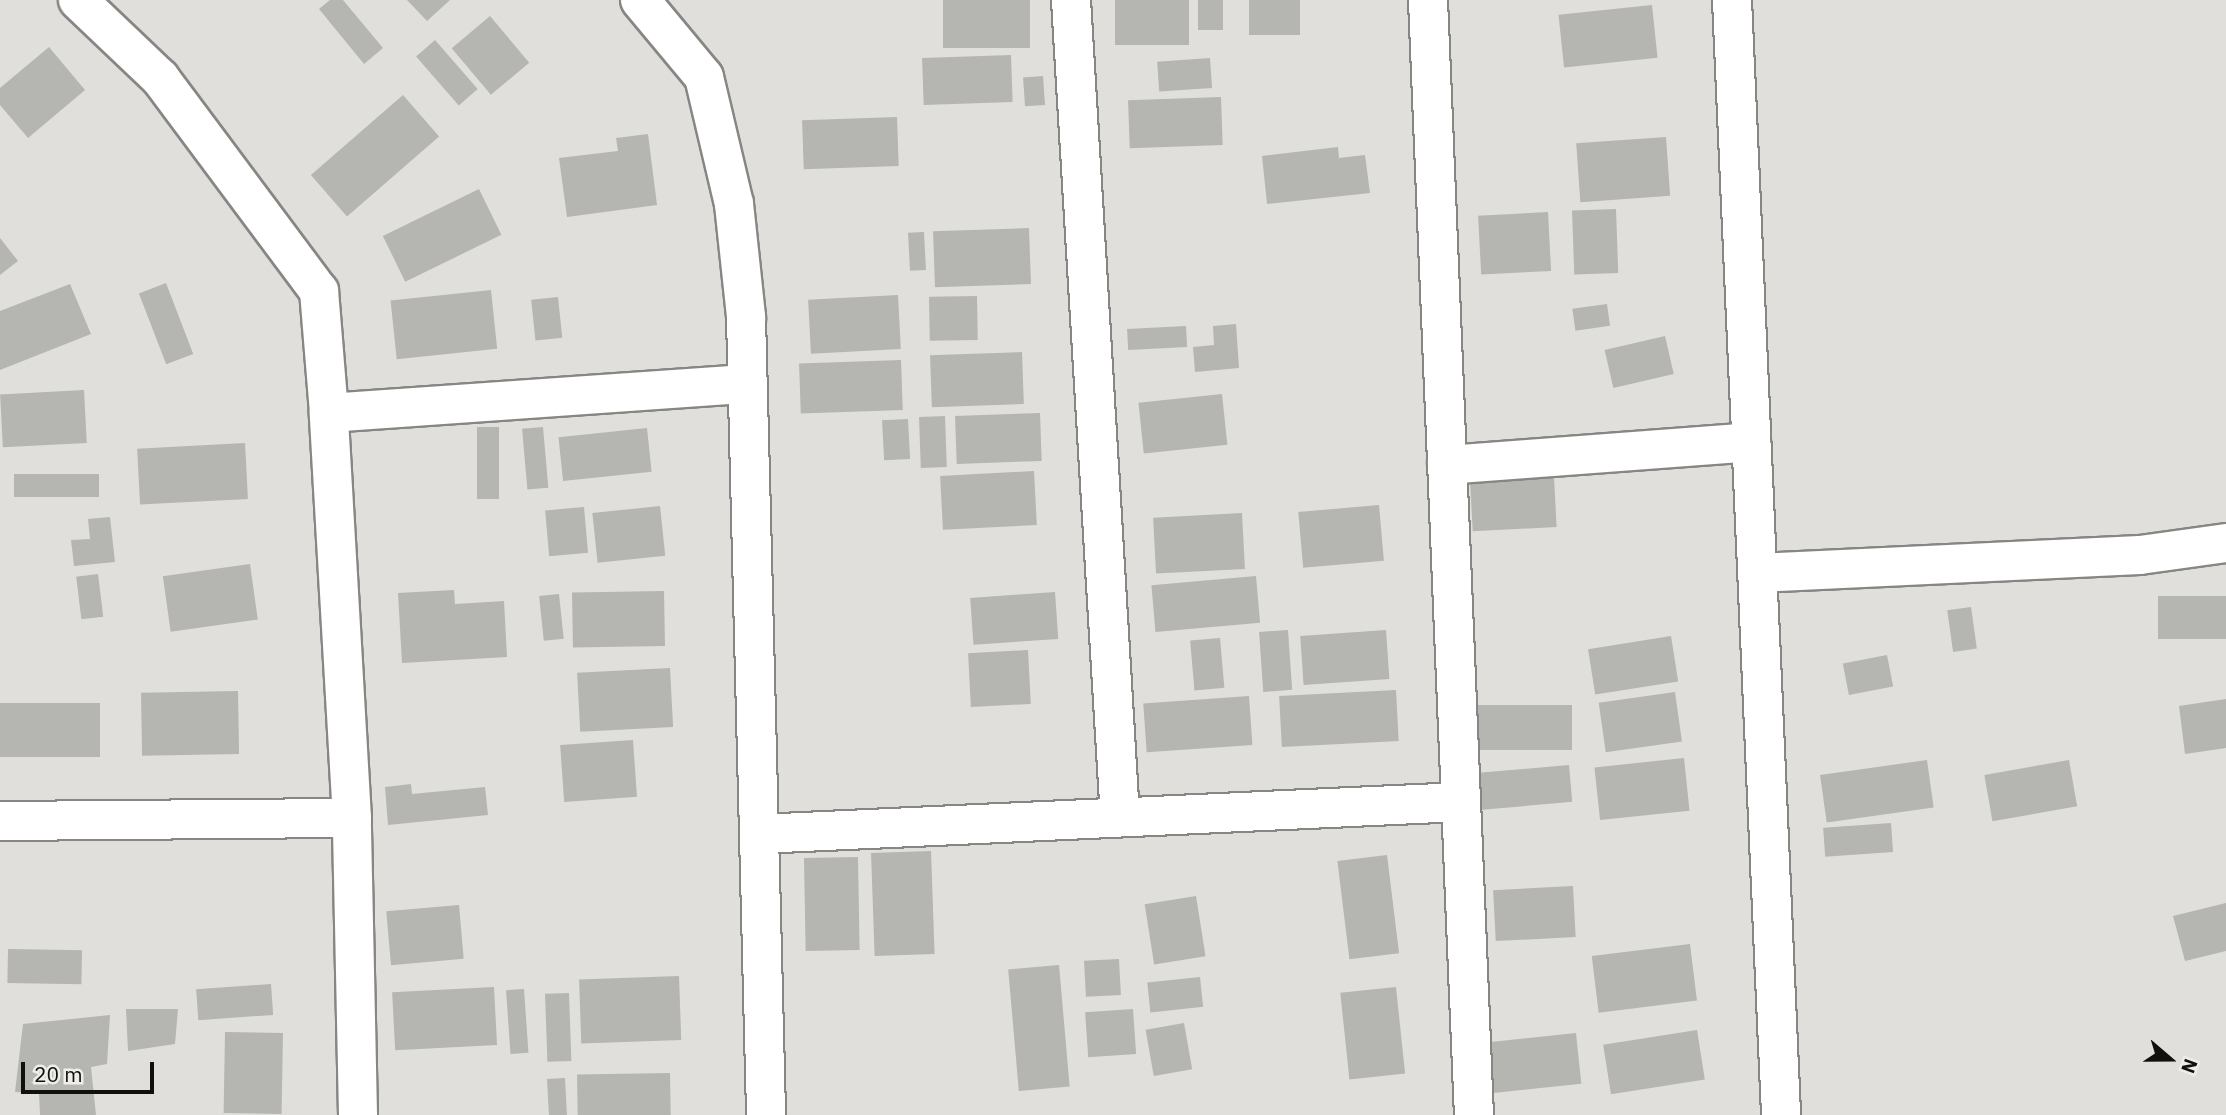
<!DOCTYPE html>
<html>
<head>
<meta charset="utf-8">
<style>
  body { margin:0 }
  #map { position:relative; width:2226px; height:1115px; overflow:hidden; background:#e0dfdc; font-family:"IBM Plex Sans",sans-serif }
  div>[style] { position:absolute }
  .building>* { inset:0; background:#b5b5b1; transform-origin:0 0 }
  .roads { filter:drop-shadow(2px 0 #878683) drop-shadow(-2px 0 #878683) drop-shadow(0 2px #878683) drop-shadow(0 -2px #878683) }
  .minor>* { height:38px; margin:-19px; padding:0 19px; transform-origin:19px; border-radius:19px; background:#fff }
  span { translate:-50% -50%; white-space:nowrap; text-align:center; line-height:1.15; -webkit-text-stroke:5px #eeede9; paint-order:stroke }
  .north { position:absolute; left:2135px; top:1024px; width:70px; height:70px; -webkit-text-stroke:5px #eeede9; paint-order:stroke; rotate:110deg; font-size:19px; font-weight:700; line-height:28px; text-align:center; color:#10100f }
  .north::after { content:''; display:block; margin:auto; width:24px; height:32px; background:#10100f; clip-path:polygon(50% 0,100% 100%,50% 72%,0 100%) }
  .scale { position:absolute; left:21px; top:1062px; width:133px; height:32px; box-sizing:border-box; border:4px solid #10100f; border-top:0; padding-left:9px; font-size:21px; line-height:24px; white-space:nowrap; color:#10100f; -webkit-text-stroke:5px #eeede9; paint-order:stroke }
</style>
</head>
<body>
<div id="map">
  <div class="building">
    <i style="clip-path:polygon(330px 0,343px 0,383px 48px,364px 64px,319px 9px)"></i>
    <i style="clip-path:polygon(407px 0,450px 0,427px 21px)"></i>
    <i style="left:943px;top:0;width:87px;height:48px"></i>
    <i style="left:1115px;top:0;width:74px;height:45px"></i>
    <i style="left:1198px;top:0;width:25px;height:30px"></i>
    <i style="left:1249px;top:0;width:51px;height:35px"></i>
    <i style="left:1652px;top:5px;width:53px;height:94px;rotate:84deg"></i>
    <i style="left:490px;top:16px;width:61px;height:50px;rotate:50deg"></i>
    <i style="left:435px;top:40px;width:65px;height:25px;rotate:49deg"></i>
    <i style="clip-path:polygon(49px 47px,85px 90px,28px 138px,0 105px,0 88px)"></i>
    <i style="left:1011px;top:55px;width:47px;height:89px;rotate:88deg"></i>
    <i style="left:1210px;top:58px;width:30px;height:53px;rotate:86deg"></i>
    <i style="left:1043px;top:76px;width:29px;height:20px;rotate:86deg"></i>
    <i style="left:403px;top:95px;width:55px;height:122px;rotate:49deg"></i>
    <i style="left:1221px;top:97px;width:48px;height:93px;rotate:88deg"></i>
    <i style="left:897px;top:117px;width:49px;height:95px;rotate:88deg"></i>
    <i style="clip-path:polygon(648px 134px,657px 205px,567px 217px,559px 158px,618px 151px,616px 138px)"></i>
    <i style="left:1666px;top:137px;width:59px;height:90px;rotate:86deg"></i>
    <i style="clip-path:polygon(1338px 147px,1339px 158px,1365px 155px,1370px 193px,1267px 204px,1262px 156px)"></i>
    <i style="left:479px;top:189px;width:51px;height:107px;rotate:64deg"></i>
    <i style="left:1616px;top:209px;width:64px;height:44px;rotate:88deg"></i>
    <i style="left:1548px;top:212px;width:59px;height:70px;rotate:87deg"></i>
    <i style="left:1029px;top:228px;width:56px;height:96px;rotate:88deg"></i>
    <i style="left:924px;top:232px;width:38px;height:16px;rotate:87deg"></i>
    <i style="clip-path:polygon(0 238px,18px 261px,0 275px)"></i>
    <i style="left:166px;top:283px;width:76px;height:29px;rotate:69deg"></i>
    <i style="clip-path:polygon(70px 284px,91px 334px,0 370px,0 311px)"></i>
    <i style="left:491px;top:290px;width:59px;height:101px;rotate:84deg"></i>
    <i style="left:898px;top:295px;width:54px;height:90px;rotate:87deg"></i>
    <i style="left:977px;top:296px;width:44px;height:48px;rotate:89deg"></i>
    <i style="left:558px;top:297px;width:41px;height:27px;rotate:84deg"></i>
    <i style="left:1607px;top:304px;width:22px;height:35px;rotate:82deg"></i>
    <i style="clip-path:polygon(1236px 324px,1239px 368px,1195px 372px,1193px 347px,1214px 345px,1213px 326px)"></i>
    <i style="left:1186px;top:326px;width:21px;height:59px;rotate:87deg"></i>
    <i style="left:1665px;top:336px;width:39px;height:62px;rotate:77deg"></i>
    <i style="left:1022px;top:352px;width:52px;height:92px;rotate:88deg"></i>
    <i style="left:901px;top:360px;width:50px;height:102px;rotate:88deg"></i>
    <i style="left:84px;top:390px;width:53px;height:84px;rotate:87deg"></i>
    <i style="left:1222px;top:394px;width:51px;height:84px;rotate:84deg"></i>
    <i style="left:1040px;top:413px;width:48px;height:85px;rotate:88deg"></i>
    <i style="left:945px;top:416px;width:51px;height:26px;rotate:88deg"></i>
    <i style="left:908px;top:419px;width:40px;height:26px;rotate:87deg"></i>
    <i style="left:477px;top:427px;width:22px;height:72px"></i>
    <i style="left:543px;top:427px;width:61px;height:21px;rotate:85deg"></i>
    <i style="left:647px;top:428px;width:44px;height:89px;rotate:84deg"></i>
    <i style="left:245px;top:443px;width:56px;height:108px;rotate:87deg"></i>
    <i style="left:1034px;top:471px;width:54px;height:94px;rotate:87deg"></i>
    <i style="left:99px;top:474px;width:23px;height:85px;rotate:90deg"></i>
    <i style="left:1554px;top:477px;width:50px;height:84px;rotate:87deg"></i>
    <i style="left:1379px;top:505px;width:56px;height:81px;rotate:85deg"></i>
    <i style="left:660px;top:506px;width:50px;height:68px;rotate:84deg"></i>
    <i style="left:584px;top:507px;width:46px;height:39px;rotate:85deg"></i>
    <i style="left:1242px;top:513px;width:56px;height:89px;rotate:87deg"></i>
    <i style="clip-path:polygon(110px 517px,115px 562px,74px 566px,71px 540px,90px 539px,88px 519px)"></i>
    <i style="left:250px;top:564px;width:56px;height:88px;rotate:82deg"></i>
    <i style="left:98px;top:574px;width:43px;height:22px;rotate:83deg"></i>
    <i style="left:1256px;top:576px;width:47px;height:105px;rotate:85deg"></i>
    <i style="clip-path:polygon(454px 590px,455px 604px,504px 601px,507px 657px,402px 663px,398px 593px)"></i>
    <i style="left:664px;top:591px;width:55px;height:92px;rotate:89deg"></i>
    <i style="left:1055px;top:592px;width:47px;height:85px;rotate:86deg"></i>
    <i style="left:559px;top:594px;width:45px;height:20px;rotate:84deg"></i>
    <i style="left:2226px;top:596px;width:43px;height:68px;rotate:90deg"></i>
    <i style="left:1971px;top:607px;width:42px;height:24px;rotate:82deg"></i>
    <i style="left:1288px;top:630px;width:60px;height:29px;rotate:86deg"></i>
    <i style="left:1386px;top:630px;width:49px;height:86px;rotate:86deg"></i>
    <i style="left:1671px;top:636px;width:46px;height:84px;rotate:81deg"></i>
    <i style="left:1220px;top:638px;width:50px;height:30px;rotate:85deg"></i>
    <i style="left:1028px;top:650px;width:54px;height:60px;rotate:87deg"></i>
    <i style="left:1887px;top:655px;width:32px;height:45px;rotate:79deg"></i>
    <i style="left:670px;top:668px;width:59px;height:93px;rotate:87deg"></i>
    <i style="left:1396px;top:690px;width:51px;height:117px;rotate:87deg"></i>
    <i style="left:238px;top:691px;width:63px;height:97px;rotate:89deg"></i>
    <i style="left:1675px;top:692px;width:50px;height:77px;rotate:82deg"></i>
    <i style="left:1249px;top:696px;width:49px;height:106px;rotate:86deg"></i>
    <i style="clip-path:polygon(2226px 699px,2226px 748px,2185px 754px,2179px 706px)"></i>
    <i style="left:0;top:703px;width:100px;height:54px"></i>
    <i style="left:1572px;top:705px;width:45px;height:100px;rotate:90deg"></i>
    <i style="left:633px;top:740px;width:57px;height:73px;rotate:86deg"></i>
    <i style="left:1684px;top:758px;width:53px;height:90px;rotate:84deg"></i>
    <i style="left:1927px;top:760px;width:48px;height:108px;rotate:82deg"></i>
    <i style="left:2069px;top:760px;width:47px;height:86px;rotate:80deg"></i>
    <i style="left:1569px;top:765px;width:37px;height:93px;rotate:85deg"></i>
    <i style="clip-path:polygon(411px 784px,412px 794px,485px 787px,488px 815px,388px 825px,385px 787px)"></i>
    <i style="left:1891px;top:823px;width:29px;height:68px;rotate:86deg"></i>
    <i style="left:931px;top:851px;width:103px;height:60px;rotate:88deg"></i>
    <i style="left:1387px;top:855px;width:99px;height:50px;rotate:83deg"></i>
    <i style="left:858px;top:857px;width:93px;height:54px;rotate:89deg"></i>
    <i style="left:1573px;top:886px;width:51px;height:80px;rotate:87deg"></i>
    <i style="left:1196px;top:896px;width:61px;height:52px;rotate:81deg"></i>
    <i style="clip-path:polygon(2226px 903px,2226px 951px,2185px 961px,2173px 916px)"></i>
    <i style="left:459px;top:905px;width:54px;height:73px;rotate:85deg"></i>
    <i style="left:1690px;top:944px;width:57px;height:99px;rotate:83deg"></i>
    <i style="left:8px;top:949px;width:74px;height:34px;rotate:1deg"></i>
    <i style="left:1119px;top:959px;width:36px;height:35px;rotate:87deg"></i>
    <i style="left:1059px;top:965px;width:122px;height:51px;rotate:85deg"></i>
    <i style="left:679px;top:976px;width:64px;height:100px;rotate:88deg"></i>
    <i style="left:1200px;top:977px;width:30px;height:53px;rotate:84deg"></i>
    <i style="left:271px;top:984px;width:31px;height:75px;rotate:86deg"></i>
    <i style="left:494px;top:987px;width:58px;height:102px;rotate:87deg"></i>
    <i style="left:1396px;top:987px;width:87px;height:56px;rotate:84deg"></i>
    <i style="left:524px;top:989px;width:64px;height:18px;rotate:86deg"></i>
    <i style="left:569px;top:993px;width:68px;height:24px;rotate:88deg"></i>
    <i style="clip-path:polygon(126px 1009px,178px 1009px,175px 1044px,128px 1051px)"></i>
    <i style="left:1133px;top:1009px;width:45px;height:48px;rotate:86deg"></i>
    <i style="clip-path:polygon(110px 1015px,107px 1064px,91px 1067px,96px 1115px,40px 1115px,39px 1093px,15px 1092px,23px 1024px)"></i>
    <i style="left:1184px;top:1023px;width:47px;height:39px;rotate:80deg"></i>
    <i style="left:1697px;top:1030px;width:50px;height:95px;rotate:81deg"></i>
    <i style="left:225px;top:1032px;width:58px;height:81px;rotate:1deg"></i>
    <i style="left:1576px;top:1033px;width:51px;height:93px;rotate:84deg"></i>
    <i style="left:670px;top:1073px;width:42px;height:93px;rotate:89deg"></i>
    <i style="left:565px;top:1078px;width:37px;height:18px;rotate:87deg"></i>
  </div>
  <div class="roads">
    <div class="minor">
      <i style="left:78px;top:0;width:113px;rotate:43.6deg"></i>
      <i style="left:160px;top:78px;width:266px;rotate:53.3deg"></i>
      <i style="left:319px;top:291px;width:122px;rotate:85.3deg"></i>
      <i style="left:640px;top:0;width:100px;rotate:50.3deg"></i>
      <i style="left:704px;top:77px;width:130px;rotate:76.7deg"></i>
      <i style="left:734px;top:204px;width:114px;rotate:83.9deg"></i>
      <i style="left:746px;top:317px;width:798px;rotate:88.56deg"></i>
      <i style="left:1071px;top:0;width:819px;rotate:86.57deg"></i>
      <i style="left:1428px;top:0;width:1116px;rotate:87.64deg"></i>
      <i style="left:1732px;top:0;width:1116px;rotate:87.48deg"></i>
      <i style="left:1447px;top:465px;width:305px;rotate:-4.3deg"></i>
      <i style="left:1757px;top:573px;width:383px;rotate:-2.7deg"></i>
      <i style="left:2140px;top:555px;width:87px;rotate:-7.9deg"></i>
      <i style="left:0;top:821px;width:352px;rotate:-0.5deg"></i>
      <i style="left:759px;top:834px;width:703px;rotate:-2.61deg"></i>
      <i style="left:358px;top:1115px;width:297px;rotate:-91.2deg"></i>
      <i style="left:352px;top:818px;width:406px;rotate:-93.3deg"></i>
      <i style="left:329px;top:413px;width:417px;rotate:-4deg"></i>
    </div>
  </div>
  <div class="north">N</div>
  <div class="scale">20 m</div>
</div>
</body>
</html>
